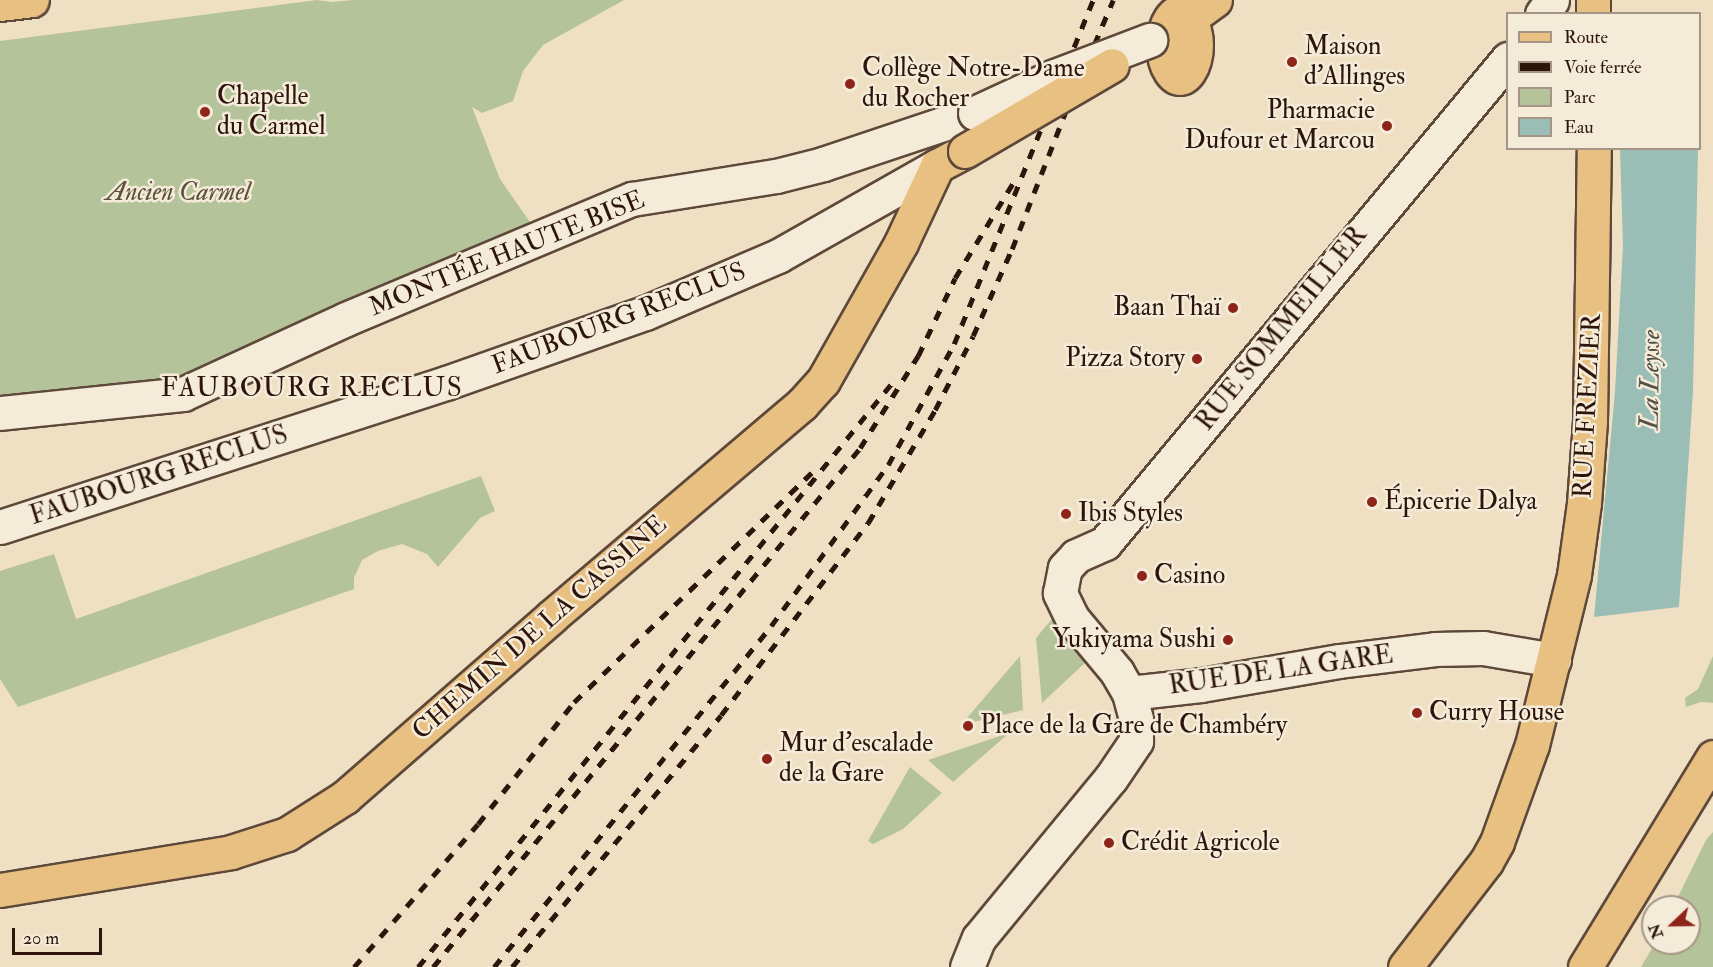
<!DOCTYPE html>
<html>
<head>
<meta charset="utf-8">
<style>
  body { margin:0 }
  #map { position:relative; width:1713px; height:967px; overflow:hidden; background:#efe0c4; font-family:"IM FELL Double Pica",serif }
  div>[style] { position:absolute }
  .green>* { inset:0; background:#b4c399 }
  .water>* { inset:0; background:#9abdb5 }
  .roads { filter:drop-shadow(2px 0 #5e483a) drop-shadow(-2px 0 #5e483a) drop-shadow(0 2px #5e483a) drop-shadow(0 -2px #5e483a) }
  .minor>* { height:33px; margin:-16.5px; padding:0 16.5px; transform-origin:16.5px; border-radius:16.5px; background:#f5ebd9 }
  .major>* { height:33px; margin:-16.5px; padding:0 16.5px; transform-origin:16.5px; border-radius:16.5px; background:#e8c082 }
  .major>.ring { margin:-16.5px; padding:0; box-sizing:content-box; background:none; border:33px solid #e8c082; border-radius:50% }
  .rail>* { height:4.5px; margin-top:-2.25px; transform-origin:0; background:repeating-linear-gradient(90deg,#2d150c 0 10px,transparent 0 20px) }
  .bridges { filter:drop-shadow(2px 0 #5e483a) drop-shadow(-2px 0 #5e483a) drop-shadow(0 2px #5e483a) drop-shadow(0 -2px #5e483a) }
  .minor-bridge>* { height:33px; margin:-16.5px; padding:0 16.5px; transform-origin:16.5px; border-radius:16.5px; background:#f5ebd9 }
  .major-bridge>* { height:33px; margin:-16.5px; padding:0 16.5px; transform-origin:16.5px; border-radius:16.5px; background:#e8c082 }
  .dots>* { width:16px; height:16px; translate:-50% -50%; box-sizing:border-box; border:3px solid #f5ebd9; border-radius:50% }
  span { translate:-50% -50%; white-space:nowrap; text-align:center; line-height:1.15; -webkit-text-stroke:5px #f5ebd9; paint-order:stroke }
  .poi-label { font-size:26px; color:#2d150c }
  .left { translate:0 -50%; text-align:left }
  .right { translate:-100% -50%; text-align:right }
  .park-label { font-size:26px; color:#5c523d; font-style:italic }
  .street-label { font-size:26px; color:#2d150c }
  .water-label { font-size:27px; color:#535047; font-style:italic }
  .neighbourhood-label { font-size:27px; color:#2d150c; letter-spacing:1.5px }
  .legend { position:absolute; left:1506px; top:12px; width:195px; height:138px; box-sizing:border-box; background:#f5ebd9; border:2px solid #a59587; margin:0; padding:8px 10px; list-style:none; font-size:18px; color:#2d150c }
  .legend li { display:flex; align-items:center; gap:12px; height:30px }
  .legend b { width:30px; border:2px solid #a59587 }
  .north { position:absolute; left:1641px; top:895px; width:60px; height:60px; box-sizing:border-box; background:#f5ebd9; border:2px solid #a59587; border-radius:50%; rotate:248deg; font-size:16px; font-weight:700; line-height:24px; text-align:center; color:#2d150c }
  .north::after { content:''; display:block; margin:auto; width:21px; height:27px; background:#8f2418; clip-path:polygon(50% 0,100% 100%,50% 72%,0 100%) }
  .scale { position:absolute; left:12px; top:928px; width:90px; height:27px; box-sizing:border-box; border:3px solid #2d150c; border-top:0; padding-left:8px; font-size:18px; line-height:21px; white-space:nowrap; color:#2d150c; -webkit-text-stroke:4px #f5ebd9; paint-order:stroke }
</style>
</head>
<body>
<div id="map">
  <div class="green">
    <i style="clip-path:polygon(317px 0,332px 2px,353px 0,624px 0,543px 45px,523px 71px,513px 101px,482px 113px,472px 107px,500px 179px,532px 225px,170px 386px,0 400px,0 41px)"></i>
    <i style="clip-path:polygon(481px 476px,495px 511px,480px 518px,438px 567px,427px 554px,402px 544px,378px 551px,362px 560px,354px 578px,354px 589px,18px 707px,0 679px,0 571px,54px 554px,76px 619px)"></i>
    <i style="clip-path:polygon(1052px 619px,1087px 661px,1042px 703px,1036px 638px)"></i>
    <i style="clip-path:polygon(1020px 655px,1023px 710px,961px 725px,1020px 656px)"></i>
    <i style="clip-path:polygon(1713px 656px,1713px 703px,1701px 702px,1686px 707px,1685px 698px,1698px 689px)"></i>
    <i style="clip-path:polygon(1009px 733px,953px 782px,928px 760px)"></i>
    <i style="clip-path:polygon(910px 767px,942px 793px,903px 829px,873px 844px,868px 841px)"></i>
    <i style="clip-path:polygon(1713px 832px,1713px 967px,1641px 967px,1655px 943px,1689px 943px,1689px 907px,1673px 907px,1706px 840px)"></i>
  </div>
  <div class="water">
    <i style="clip-path:polygon(1620px 149px,1698px 149px,1693px 391px,1679px 607px,1594px 617px,1615px 392px,1623px 246px)"></i>
  </div>
  <div class="roads">
    <div class="minor">
      <i style="left:1542px;top:14px;width:17px;rotate:-54deg"></i>
      <i style="left:0;top:413px;width:184px;rotate:-5.9deg"></i>
      <i style="left:183px;top:394px;width:179px;rotate:-24.7deg"></i>
      <i style="left:346px;top:319px;width:310px;rotate:-22.8deg"></i>
      <i style="left:632px;top:199px;width:146px;rotate:-9.1deg"></i>
      <i style="left:776px;top:176px;width:49px;rotate:-14.3deg"></i>
      <i style="left:823px;top:164px;width:160px;rotate:-18.5deg"></i>
      <i style="left:0;top:527px;width:469px;rotate:-17.9deg"></i>
      <i style="left:446px;top:383px;width:211px;rotate:-19.4deg"></i>
      <i style="left:645px;top:313px;width:145px;rotate:-23.2deg"></i>
      <i style="left:778px;top:256px;width:183px;rotate:-29.5deg"></i>
      <i style="left:1129px;top:693px;width:72px;rotate:-6.3deg"></i>
      <i style="left:1201px;top:685px;width:140px;rotate:-9.9deg"></i>
      <i style="left:1339px;top:661px;width:97px;rotate:-7.1deg"></i>
      <i style="left:1435px;top:649px;width:48px;rotate:-1.2deg"></i>
      <i style="left:1483px;top:648px;width:72px;rotate:9.6deg"></i>
      <i style="left:967px;top:967px;width:31px;rotate:-68deg"></i>
      <i style="left:979px;top:938px;width:207px;rotate:-50.5deg"></i>
      <i style="left:1111px;top:778px;width:45px;rotate:-56deg"></i>
      <i style="left:1136px;top:741px;width:22px;rotate:-90deg"></i>
      <i style="left:1136px;top:719px;width:27px;rotate:-105deg"></i>
      <i style="left:1129px;top:693px;width:24px;rotate:-120deg"></i>
      <i style="left:1117px;top:672px;width:70px;rotate:-129.8deg"></i>
      <i style="left:1072px;top:618px;width:28px;rotate:-116deg"></i>
      <i style="left:1060px;top:593px;width:25px;rotate:-79deg"></i>
      <i style="left:1065px;top:568px;width:16px;rotate:-47deg"></i>
      <i style="left:1076px;top:556px;width:32px;rotate:-24deg"></i>
      <i style="left:1105px;top:543px;width:630px;rotate:-50.22deg"></i>
    </div>
    <div class="major">
      <i style="left:1593px;top:0;width:14px;rotate:90deg"></i>
      <i style="left:0;top:4px;width:32px;rotate:-7deg"></i>
      <i class="ring" style="left:1163px;top:12px;width:-5px;height:-5px"></i>
      <i style="left:1189px;top:19px;width:32px;rotate:-36deg"></i>
      <i style="left:0;top:890px;width:234px;rotate:-9.3deg"></i>
      <i style="left:231px;top:852px;width:59px;rotate:-17.8deg"></i>
      <i style="left:287px;top:834px;width:69px;rotate:-32.5deg"></i>
      <i style="left:345px;top:797px;width:274px;rotate:-41.1deg"></i>
      <i style="left:551px;top:617px;width:329px;rotate:-40.3deg"></i>
      <i style="left:802px;top:404px;width:31px;rotate:-48deg"></i>
      <i style="left:823px;top:381px;width:159px;rotate:-60.5deg"></i>
      <i style="left:901px;top:243px;width:85px;rotate:-64.9deg"></i>
      <i style="left:937px;top:166px;width:32px;rotate:-28deg"></i>
      <i style="left:1405px;top:967px;width:133px;rotate:-52.4deg"></i>
      <i style="left:1486px;top:862px;width:23px;rotate:-61deg"></i>
      <i style="left:1497px;top:842px;width:103px;rotate:-70.2deg"></i>
      <i style="left:1532px;top:745px;width:175px;rotate:-76.1deg"></i>
      <i style="left:1574px;top:575px;width:73px;rotate:-82.1deg"></i>
      <i style="left:1584px;top:503px;width:82px;rotate:-85.8deg"></i>
      <i style="left:1590px;top:421px;width:273px;rotate:-89.2deg"></i>
      <i style="left:1585px;top:967px;width:246px;rotate:-58.6deg"></i>
    </div>
  </div>
  <div class="rail">
    <i style="left:354px;top:967px;width:189px;rotate:-49.1deg"></i>
    <i style="left:478px;top:824px;width:155px;rotate:-51.8deg"></i>
    <i style="left:574px;top:702px;width:337px;rotate:-44deg"></i>
    <i style="left:418px;top:967px;width:752px;rotate:-50.94deg"></i>
    <i style="left:433px;top:967px;width:672px;rotate:-50.55deg"></i>
    <i style="left:860px;top:448px;width:109px;rotate:-57.8deg"></i>
    <i style="left:918px;top:356px;width:86px;rotate:-64.6deg"></i>
    <i style="left:955px;top:278px;width:111px;rotate:-58.6deg"></i>
    <i style="left:494px;top:967px;width:439px;rotate:-50.9deg"></i>
    <i style="left:771px;top:626px;width:199px;rotate:-54deg"></i>
    <i style="left:888px;top:465px;width:138px;rotate:-61.4deg"></i>
    <i style="left:954px;top:344px;width:371px;rotate:-68deg"></i>
    <i style="left:512px;top:967px;width:327px;rotate:-50.3deg"></i>
    <i style="left:721px;top:715px;width:242px;rotate:-52.6deg"></i>
    <i style="left:868px;top:523px;width:131px;rotate:-59.3deg"></i>
    <i style="left:935px;top:410px;width:83px;rotate:-62.8deg"></i>
    <i style="left:973px;top:336px;width:95px;rotate:-65.9deg"></i>
    <i style="left:1012px;top:249px;width:141px;rotate:-68.7deg"></i>
    <i style="left:1063px;top:118px;width:128px;rotate:-67deg"></i>
  </div>
  <div class="bridges">
    <div class="minor-bridge">
      <i style="left:975px;top:113px;width:88px;rotate:-24.8deg"></i>
      <i style="left:1055px;top:76px;width:102px;rotate:-20.8deg"></i>
    </div>
    <div class="major-bridge">
      <i style="left:965px;top:151px;width:170px;rotate:-30.3deg"></i>
    </div>
  </div>
  <div class="dots">
    <i style="left:1292px;top:62px;background:#8f2418"></i>
    <i style="left:850px;top:84px;background:#8f2418"></i>
    <i style="left:205px;top:112px;background:#8f2418"></i>
    <i style="left:1387px;top:126px;background:#8f2418"></i>
    <i style="left:1233px;top:308px;background:#8f2418"></i>
    <i style="left:1197px;top:359px;background:#8f2418"></i>
    <i style="left:1372px;top:502px;background:#8f2418"></i>
    <i style="left:1066px;top:514px;background:#8f2418"></i>
    <i style="left:1142px;top:576px;background:#8f2418"></i>
    <i style="left:1228px;top:640px;background:#8f2418"></i>
    <i style="left:1417px;top:713px;background:#8f2418"></i>
    <i style="left:968px;top:726px;background:#8f2418"></i>
    <i style="left:767px;top:759px;background:#8f2418"></i>
    <i style="left:1109px;top:843px;background:#8f2418"></i>
  </div>
  <div class="poi-label">
    <span class="left" style="left:1304px;top:62px">Maison<br>d'Allinges</span>
    <span class="left" style="left:862px;top:84px">Collège Notre-Dame<br>du Rocher</span>
    <span class="left" style="left:217px;top:112px">Chapelle<br>du Carmel</span>
    <span class="right" style="left:1375px;top:126px">Pharmacie<br>Dufour et Marcou</span>
    <span class="right" style="left:1221px;top:308px">Baan Thaï</span>
    <span class="right" style="left:1185px;top:359px">Pizza Story</span>
    <span class="left" style="left:1384px;top:502px">Épicerie Dalya</span>
    <span class="left" style="left:1078px;top:514px">Ibis Styles</span>
    <span class="left" style="left:1154px;top:576px">Casino</span>
    <span class="right" style="left:1216px;top:640px">Yukiyama Sushi</span>
    <span class="left" style="left:1429px;top:713px">Curry House</span>
    <span class="left" style="left:980px;top:726px">Place de la Gare de Chambéry</span>
    <span class="left" style="left:779px;top:759px">Mur d'escalade<br>de la Gare</span>
    <span class="left" style="left:1121px;top:843px">Crédit Agricole</span>
  </div>
  <div class="park-label">
    <span style="left:178px;top:193px">Ancien Carmel</span>
  </div>
  <div class="street-label">
    <span style="left:507px;top:254px;rotate:-22deg">MONTÉE HAUTE BISE</span>
    <span style="left:619px;top:319px;rotate:-21deg">FAUBOURG RECLUS</span>
    <span style="left:1282px;top:329px;rotate:-51deg">RUE SOMMEILLER</span>
    <span style="left:1588px;top:406px;rotate:-87deg">RUE FREZIER</span>
    <span style="left:159px;top:476px;rotate:-18deg">FAUBOURG RECLUS</span>
    <span style="left:540px;top:628px;rotate:-41deg">CHEMIN DE LA CASSINE</span>
    <span style="left:1281px;top:671px;rotate:-8deg">RUE DE LA GARE</span>
  </div>
  <div class="water-label">
    <span style="left:1650px;top:380px;rotate:-89deg">La Leysse</span>
  </div>
  <div class="neighbourhood-label">
    <span style="left:312px;top:388px">FAUBOURG RECLUS</span>
  </div>
  <ul class="legend">
  <li><b style="height:8px;background:#e8c082"></b>Route</li>
  <li><b style="height:8px;background:#2d150c"></b>Voie ferrée</li>
  <li><b style="height:16px;background:#b4c399"></b>Parc</li>
  <li><b style="height:16px;background:#9abdb5"></b>Eau</li>
  </ul>
  <div class="north">N</div>
  <div class="scale">20 m</div>
</div>
</body>
</html>
